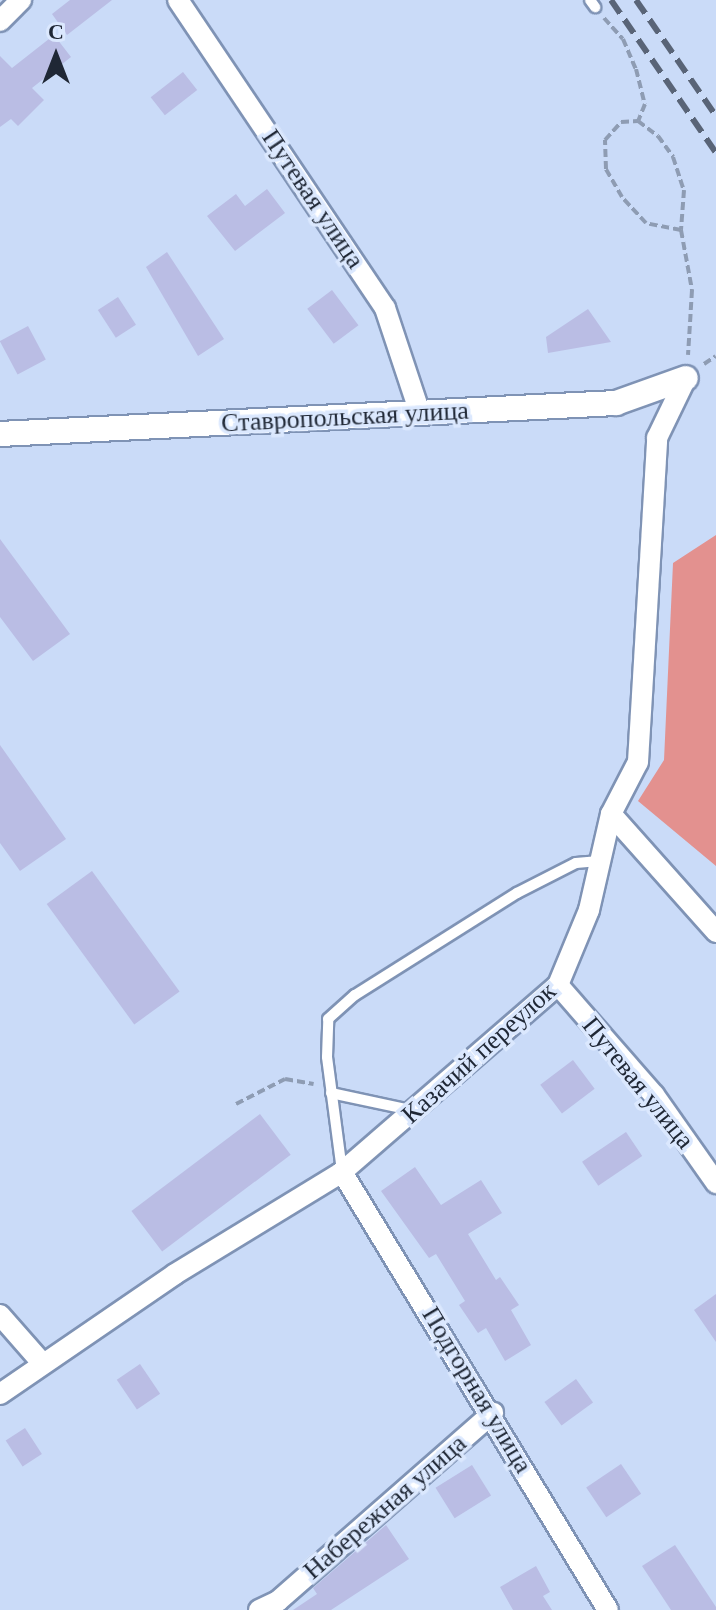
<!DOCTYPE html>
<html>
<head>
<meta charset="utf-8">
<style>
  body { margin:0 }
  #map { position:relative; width:716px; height:1610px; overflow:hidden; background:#cadbf8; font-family:Georgia,serif }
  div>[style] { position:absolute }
  .forest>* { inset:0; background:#e3918f }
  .building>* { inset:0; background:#babde4; transform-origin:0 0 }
  .path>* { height:4px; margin-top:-2px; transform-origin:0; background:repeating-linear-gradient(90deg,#8e9cb3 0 8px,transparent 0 12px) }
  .roads { filter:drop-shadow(2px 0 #7f93b5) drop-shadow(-2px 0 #7f93b5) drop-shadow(0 2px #7f93b5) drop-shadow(0 -2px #7f93b5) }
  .service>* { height:10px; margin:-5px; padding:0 5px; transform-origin:5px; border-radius:5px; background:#fff }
  .minor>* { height:20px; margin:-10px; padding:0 10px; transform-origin:10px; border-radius:10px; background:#fff }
  .tertiary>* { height:24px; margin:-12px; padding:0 12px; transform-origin:12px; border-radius:12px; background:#fff }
  .rail>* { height:6px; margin-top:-3px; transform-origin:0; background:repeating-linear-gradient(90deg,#596477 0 16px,transparent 0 24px) }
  span { translate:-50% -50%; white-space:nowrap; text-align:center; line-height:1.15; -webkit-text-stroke:7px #dbe8fe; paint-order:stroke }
  .street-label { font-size:26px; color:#1f2735 }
  .north { position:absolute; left:16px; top:16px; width:80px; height:80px; -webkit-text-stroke:6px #dbe8fe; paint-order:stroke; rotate:0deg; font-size:22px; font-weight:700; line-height:32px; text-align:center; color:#1f2735 }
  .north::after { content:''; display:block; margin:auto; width:28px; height:36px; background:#1f2735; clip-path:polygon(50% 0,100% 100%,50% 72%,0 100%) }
</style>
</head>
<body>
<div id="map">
  <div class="forest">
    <i style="clip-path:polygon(716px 535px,716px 866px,638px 801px,664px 760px,673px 563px)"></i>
  </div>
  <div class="building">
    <i style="clip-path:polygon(70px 0,112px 0,67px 35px,52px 14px)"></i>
    <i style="clip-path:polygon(54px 35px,71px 57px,32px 88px,44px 100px,18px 126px,11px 119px,0 127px,0 56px,12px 68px)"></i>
    <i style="left:183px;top:72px;width:23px;height:41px;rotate:52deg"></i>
    <i style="clip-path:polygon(267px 189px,285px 213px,235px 251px,207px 216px,236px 194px,245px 206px)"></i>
    <i style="clip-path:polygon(167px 252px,224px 339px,198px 356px,146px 267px)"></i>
    <i style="left:332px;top:290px;width:44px;height:31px;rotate:53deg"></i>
    <i style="left:118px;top:297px;width:33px;height:24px;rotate:57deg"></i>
    <i style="clip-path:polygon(588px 309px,611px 342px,548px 353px,546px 337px)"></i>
    <i style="left:28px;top:326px;width:38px;height:32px;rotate:62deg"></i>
    <i style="clip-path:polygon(0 539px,70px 634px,33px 661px,0 617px)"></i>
    <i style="clip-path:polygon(0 745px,66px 839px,20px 871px,0 843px)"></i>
    <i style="left:92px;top:871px;width:149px;height:56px;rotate:54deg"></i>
    <i style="left:573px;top:1060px;width:36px;height:41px;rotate:53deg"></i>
    <i style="left:260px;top:1114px;width:51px;height:161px;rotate:53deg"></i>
    <i style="left:626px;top:1132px;width:29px;height:53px;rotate:56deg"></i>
    <i style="clip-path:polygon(415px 1167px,441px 1205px,481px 1180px,502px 1213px,468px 1234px,496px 1280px,500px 1277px,519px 1305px,511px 1310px,531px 1345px,505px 1361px,486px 1328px,478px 1333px,459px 1305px,465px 1301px,436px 1254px,429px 1258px,381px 1191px)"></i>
    <i style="clip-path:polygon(716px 1294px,716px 1342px,694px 1310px)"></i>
    <i style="left:140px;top:1364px;width:36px;height:28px;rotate:56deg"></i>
    <i style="left:576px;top:1379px;width:29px;height:39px;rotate:54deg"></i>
    <i style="left:25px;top:1428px;width:31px;height:23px;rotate:57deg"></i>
    <i style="left:621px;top:1464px;width:36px;height:42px;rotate:56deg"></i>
    <i style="left:472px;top:1465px;width:36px;height:43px;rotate:58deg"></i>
    <i style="clip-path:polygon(386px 1525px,409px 1559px,331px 1610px,293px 1610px,317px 1594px,313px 1588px)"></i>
    <i style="clip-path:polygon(675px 1545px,716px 1607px,716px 1610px,671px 1610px,642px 1566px)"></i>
    <i style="clip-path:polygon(536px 1566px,550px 1592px,543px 1596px,552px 1610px,513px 1610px,500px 1587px)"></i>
  </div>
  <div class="path">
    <i style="left:604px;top:18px;width:28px;rotate:48deg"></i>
    <i style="left:623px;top:39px;width:33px;rotate:67deg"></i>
    <i style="left:636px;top:69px;width:36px;rotate:76deg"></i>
    <i style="left:645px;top:104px;width:18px;rotate:112deg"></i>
    <i style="left:681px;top:230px;width:36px;rotate:-169deg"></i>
    <i style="left:646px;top:223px;width:35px;rotate:-133deg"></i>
    <i style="left:622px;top:197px;width:32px;rotate:-120deg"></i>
    <i style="left:606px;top:169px;width:29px;rotate:-92deg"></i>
    <i style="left:605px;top:140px;width:24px;rotate:-48deg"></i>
    <i style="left:621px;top:122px;width:17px;rotate:-3deg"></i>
    <i style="left:638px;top:121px;width:25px;rotate:37deg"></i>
    <i style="left:658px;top:136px;width:26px;rotate:54deg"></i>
    <i style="left:673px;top:157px;width:35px;rotate:72deg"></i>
    <i style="left:684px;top:190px;width:40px;rotate:94.3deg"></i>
    <i style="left:681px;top:230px;width:61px;rotate:79.6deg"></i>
    <i style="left:692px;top:290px;width:65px;rotate:93.5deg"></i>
    <i style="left:704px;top:364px;width:14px;rotate:-34deg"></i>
    <i style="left:236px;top:1104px;width:55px;rotate:-27deg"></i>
    <i style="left:285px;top:1079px;width:29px;rotate:10deg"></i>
  </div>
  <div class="roads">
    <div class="service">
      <i style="left:590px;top:0;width:9px;rotate:54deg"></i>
      <i style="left:331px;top:1093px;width:82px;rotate:12deg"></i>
      <i style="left:342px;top:1171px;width:115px;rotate:-97.5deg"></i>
      <i style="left:327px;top:1057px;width:38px;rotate:-88deg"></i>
      <i style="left:328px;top:1019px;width:36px;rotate:-42deg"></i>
      <i style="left:355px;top:995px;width:191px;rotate:-32.2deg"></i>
      <i style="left:517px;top:893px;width:66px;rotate:-27deg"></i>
      <i style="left:576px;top:863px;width:23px;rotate:-5deg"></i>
    </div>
    <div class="minor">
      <i style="left:178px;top:0;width:371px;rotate:56.1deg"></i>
      <i style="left:385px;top:308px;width:111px;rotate:71.6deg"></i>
      <i style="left:0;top:21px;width:30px;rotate:-45deg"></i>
      <i style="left:611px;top:814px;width:158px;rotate:48.3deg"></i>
      <i style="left:558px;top:985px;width:146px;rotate:48.9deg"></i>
      <i style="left:654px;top:1095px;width:108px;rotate:54.8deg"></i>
      <i style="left:342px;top:1172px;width:512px;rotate:58.73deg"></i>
      <i style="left:0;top:1315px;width:65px;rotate:48.7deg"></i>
      <i style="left:0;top:1394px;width:212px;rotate:-34.4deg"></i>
      <i style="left:175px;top:1274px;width:196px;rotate:-31.4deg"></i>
      <i style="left:342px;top:1172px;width:286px;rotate:-40.9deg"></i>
      <i style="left:558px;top:985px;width:81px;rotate:-67.5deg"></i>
      <i style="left:589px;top:910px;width:98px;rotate:-77.1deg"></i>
      <i style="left:611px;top:814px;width:59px;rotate:-62.6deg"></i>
      <i style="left:638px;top:762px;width:325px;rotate:-86.6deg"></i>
      <i style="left:657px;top:438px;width:67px;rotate:-64.2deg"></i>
      <i style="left:259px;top:1610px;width:21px;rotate:-25deg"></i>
      <i style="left:278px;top:1601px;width:286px;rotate:-41.2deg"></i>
    </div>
    <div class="tertiary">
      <i style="left:0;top:434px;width:617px;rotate:-2.88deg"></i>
      <i style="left:616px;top:403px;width:74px;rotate:-19.7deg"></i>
    </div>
  </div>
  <div class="rail">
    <i style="left:611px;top:0;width:186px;rotate:55.5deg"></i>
    <i style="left:636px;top:0;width:141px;rotate:55.4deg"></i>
  </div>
  <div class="street-label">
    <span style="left:313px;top:199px;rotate:56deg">Путевая улица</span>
    <span style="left:345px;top:417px;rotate:-3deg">Ставропольская улица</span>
    <span style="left:479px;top:1053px;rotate:-42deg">Казачий переулок</span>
    <span style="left:638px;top:1083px;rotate:51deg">Путевая улица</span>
    <span style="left:477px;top:1390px;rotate:59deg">Подгорная улица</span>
    <span style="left:385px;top:1507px;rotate:-41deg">Набережная улица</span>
  </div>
  <div class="north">С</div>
</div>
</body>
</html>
